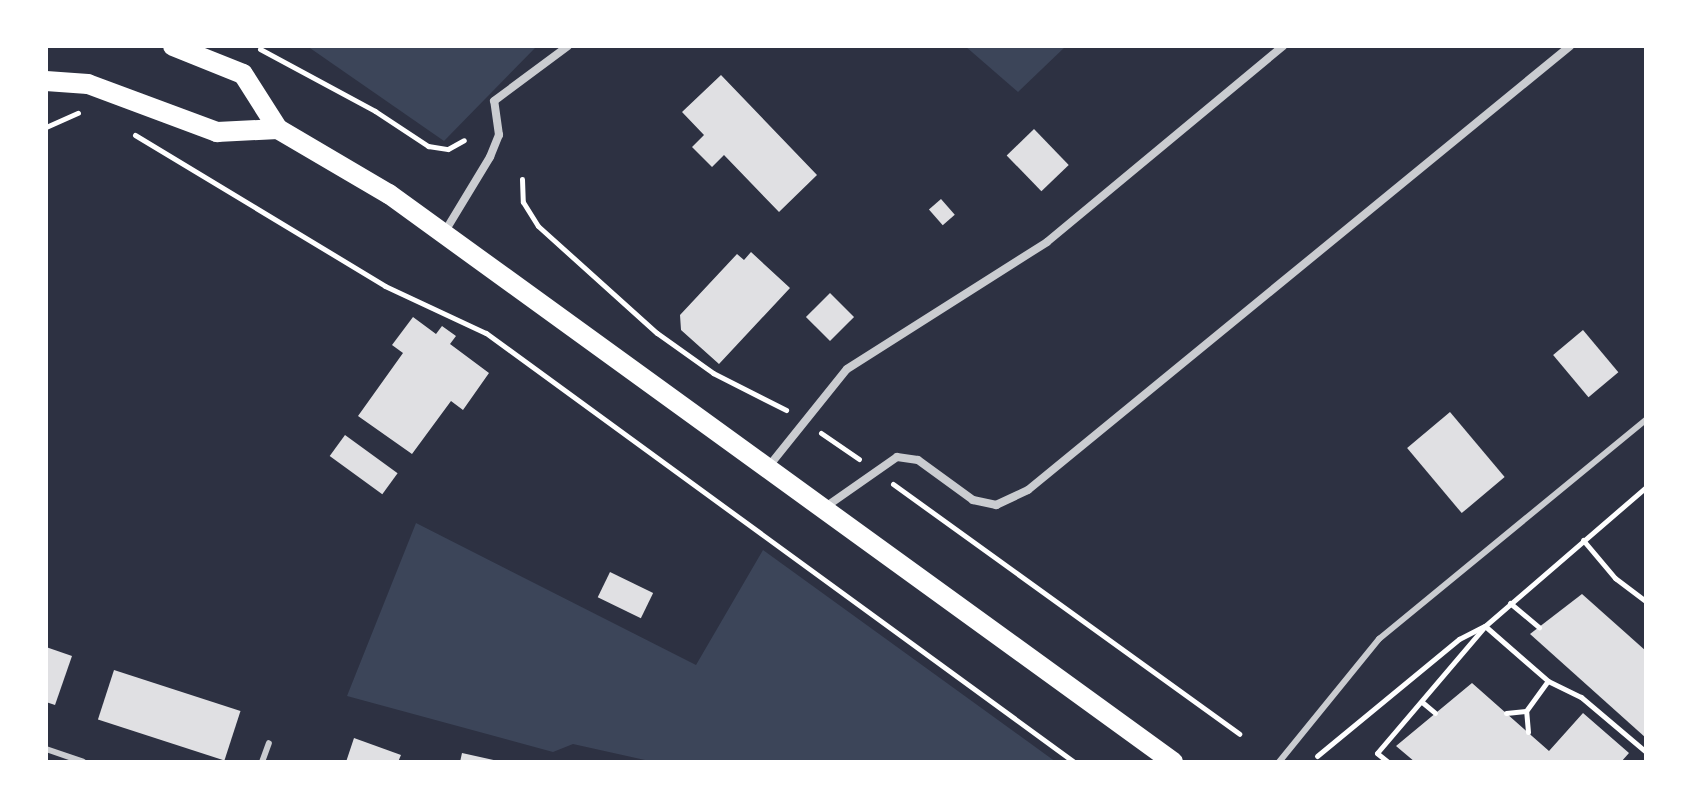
<!DOCTYPE html>
<html>
<head>
<meta charset="utf-8">
<style>
  body { margin:0 }
  #map { position:relative; width:1692px; height:808px; overflow:hidden; background:#2d3142; font-family:Helvetica,sans-serif }
  div>[style] { position:absolute }
  .green>* { inset:0; background:#3c4559 }
  .building>* { inset:0; background:#e0e0e3; transform-origin:0 0 }
  .path>* { height:5px; margin:-2.5px; padding:0 2.5px; transform-origin:2.5px; border-radius:2.5px; background:#fff }
  .service>* { height:6px; margin:-3px; padding:0 3px; transform-origin:3px; border-radius:3px; background:#caccd0 }
  .minor>* { height:8px; margin:-4px; padding:0 4px; transform-origin:4px; border-radius:4px; background:#caccd0 }
  .primary>* { height:20px; margin:-10px; padding:0 10px; transform-origin:10px; border-radius:10px; background:#fff }
  span { translate:-50% -50%; white-space:nowrap; text-align:center; line-height:1.15; -webkit-text-stroke:7px #fff; paint-order:stroke }
  .frame { position:absolute; inset:0; border:48px solid #fff; pointer-events:none }
</style>
</head>
<body>
<div id="map">
  <div class="green">
    <i style="clip-path:polygon(307px 46px,537px 46px,444px 141px)"></i>
    <i style="clip-path:polygon(965px 46px,1066px 46px,1018px 92px)"></i>
    <i style="clip-path:polygon(416px 523px,696px 665px,763px 550px,1056px 762px,654px 762px,573px 744px,553px 752px,347px 696px)"></i>
  </div>
  <div class="building">
    <i style="clip-path:polygon(721px 75px,817px 175px,779px 212px,724px 155px,712px 167px,692px 147px,704px 135px,682px 112px)"></i>
    <i style="left:1034px;top:129px;width:50px;height:38px;rotate:46deg"></i>
    <i style="left:941px;top:199px;width:21px;height:16px;rotate:49deg"></i>
    <i style="clip-path:polygon(751px 252px,790px 288px,719px 364px,681px 330px,680px 315px,737px 254px,744px 260px)"></i>
    <i style="left:830px;top:293px;width:34px;height:34px;rotate:45deg"></i>
    <i style="clip-path:polygon(413px 317px,436px 334px,442px 326px,456px 336px,450px 344px,489px 373px,463px 410px,451px 401px,412px 454px,358px 416px,403px 353px,392px 345px)"></i>
    <i style="left:1583px;top:330px;width:55px;height:39px;rotate:50deg"></i>
    <i style="left:1450px;top:412px;width:85px;height:56px;rotate:50deg"></i>
    <i style="left:345px;top:435px;width:65px;height:26px;rotate:36deg"></i>
    <i style="left:610px;top:572px;width:48px;height:28px;rotate:26deg"></i>
    <i style="clip-path:polygon(1582px 594px,1646px 651px,1646px 738px,1530px 634px)"></i>
    <i style="clip-path:polygon(46px 647px,72px 656px,55px 705px,46px 702px)"></i>
    <i style="left:114px;top:670px;width:133px;height:52px;rotate:18deg"></i>
    <i style="clip-path:polygon(1472px 683px,1549px 751px,1583px 713px,1629px 753px,1621px 762px,1415px 762px,1396px 746px)"></i>
    <i style="clip-path:polygon(354px 738px,401px 755px,398px 762px,346px 762px)"></i>
    <i style="clip-path:polygon(462px 753px,498px 761px,498px 762px,460px 762px)"></i>
  </div>
  <div class="path">
    <i style="left:260px;top:49px;width:131px;rotate:28.3deg"></i>
    <i style="left:375px;top:111px;width:64px;rotate:33.4deg"></i>
    <i style="left:428px;top:146px;width:20px;rotate:9deg"></i>
    <i style="left:448px;top:149px;width:18px;rotate:-29deg"></i>
    <i style="left:46px;top:127px;width:35px;rotate:-24deg"></i>
    <i style="left:135px;top:135px;width:292px;rotate:31.1deg"></i>
    <i style="left:385px;top:286px;width:111px;rotate:25deg"></i>
    <i style="left:486px;top:333px;width:728px;rotate:36.11deg"></i>
    <i style="left:522px;top:179px;width:23px;rotate:88deg"></i>
    <i style="left:523px;top:202px;width:28px;rotate:58deg"></i>
    <i style="left:538px;top:226px;width:160px;rotate:42deg"></i>
    <i style="left:657px;top:333px;width:69px;rotate:35.5deg"></i>
    <i style="left:713px;top:373px;width:82px;rotate:26.9deg"></i>
    <i style="left:821px;top:433px;width:46px;rotate:34.4deg"></i>
    <i style="left:893px;top:484px;width:427px;rotate:35.8deg"></i>
    <i style="left:1583px;top:540px;width:50px;rotate:49.9deg"></i>
    <i style="left:1615px;top:578px;width:39px;rotate:37deg"></i>
    <i style="left:1510px;top:603px;width:38px;rotate:40deg"></i>
    <i style="left:1422px;top:702px;width:17px;rotate:40deg"></i>
    <i style="left:1506px;top:713px;width:20px;rotate:-6deg"></i>
    <i style="left:1528px;top:732px;width:21px;rotate:-95deg"></i>
    <i style="left:1526px;top:711px;width:37px;rotate:-54deg"></i>
    <i style="left:1317px;top:756px;width:184px;rotate:-39.5deg"></i>
    <i style="left:1459px;top:639px;width:29px;rotate:-27deg"></i>
    <i style="left:1485px;top:626px;width:213px;rotate:-40.8deg"></i>
    <i style="left:1388px;top:762px;width:14px;rotate:-141deg"></i>
    <i style="left:1377px;top:753px;width:167px;rotate:-49.6deg"></i>
    <i style="left:1485px;top:626px;width:84px;rotate:41.1deg"></i>
    <i style="left:1548px;top:681px;width:37px;rotate:26deg"></i>
    <i style="left:1581px;top:697px;width:85px;rotate:40.2deg"></i>
  </div>
  <div class="service">
    <i style="left:46px;top:749px;width:39px;rotate:19deg"></i>
    <i style="left:262px;top:762px;width:20px;rotate:-70deg"></i>
    <i style="left:1279px;top:762px;width:159px;rotate:-50.9deg"></i>
    <i style="left:1379px;top:639px;width:345px;rotate:-39.4deg"></i>
  </div>
  <div class="minor">
    <i style="left:444px;top:233px;width:89px;rotate:-58.8deg"></i>
    <i style="left:490px;top:157px;width:24px;rotate:-68deg"></i>
    <i style="left:499px;top:135px;width:34px;rotate:-98deg"></i>
    <i style="left:494px;top:101px;width:92px;rotate:-36.6deg"></i>
    <i style="left:769px;top:466px;width:124px;rotate:-51.2deg"></i>
    <i style="left:847px;top:369px;width:237px;rotate:-32.4deg"></i>
    <i style="left:1047px;top:242px;width:307px;rotate:-39.7deg"></i>
    <i style="left:824px;top:508px;width:89px;rotate:-34.9deg"></i>
    <i style="left:897px;top:457px;width:21px;rotate:8deg"></i>
    <i style="left:918px;top:460px;width:68px;rotate:36deg"></i>
    <i style="left:973px;top:500px;width:24px;rotate:12deg"></i>
    <i style="left:996px;top:505px;width:35px;rotate:-25deg"></i>
    <i style="left:1028px;top:490px;width:701px;rotate:-39.32deg"></i>
  </div>
  <div class="primary">
    <i style="left:173px;top:46px;width:75px;rotate:21.8deg"></i>
    <i style="left:243px;top:74px;width:65px;rotate:57.5deg"></i>
    <i style="left:278px;top:129px;width:129px;rotate:30.4deg"></i>
    <i style="left:389px;top:194px;width:968px;rotate:35.92deg"></i>
    <i style="left:46px;top:81px;width:42px;rotate:4.1deg"></i>
    <i style="left:88px;top:84px;width:138px;rotate:20.4deg"></i>
    <i style="left:217px;top:132px;width:61px;rotate:-2.8deg"></i>
  </div>
  <div class="frame"></div>
</div>
</body>
</html>
